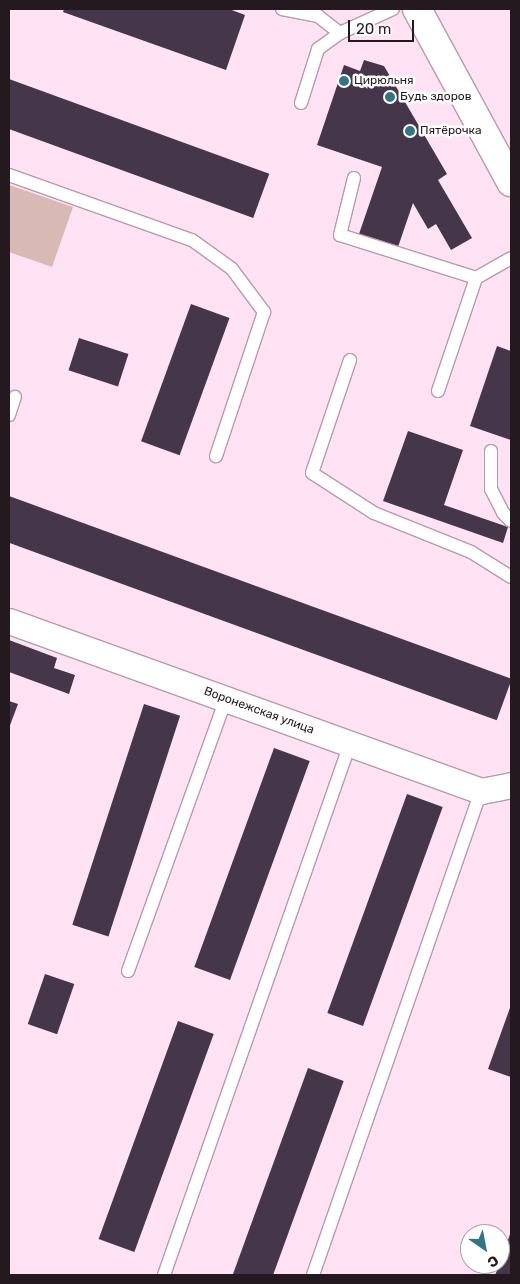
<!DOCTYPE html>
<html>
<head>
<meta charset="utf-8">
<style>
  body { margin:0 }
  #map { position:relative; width:520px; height:1284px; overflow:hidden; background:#ffe2f3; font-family:Rubik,sans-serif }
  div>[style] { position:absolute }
  .green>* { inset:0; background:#d9b9b3 }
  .building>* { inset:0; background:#45364a; transform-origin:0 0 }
  .roads { filter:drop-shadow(1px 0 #b69bab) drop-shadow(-1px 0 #b69bab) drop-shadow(0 1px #b69bab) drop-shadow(0 -1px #b69bab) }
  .lane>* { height:12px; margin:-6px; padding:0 6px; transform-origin:6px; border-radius:6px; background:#fff }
  .street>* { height:25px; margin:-12.5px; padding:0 12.5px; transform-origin:12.5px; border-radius:12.5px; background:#fff }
  .secondary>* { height:28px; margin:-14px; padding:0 14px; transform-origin:14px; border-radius:14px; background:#fff }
  .dots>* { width:14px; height:14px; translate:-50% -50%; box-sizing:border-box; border:2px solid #fff; border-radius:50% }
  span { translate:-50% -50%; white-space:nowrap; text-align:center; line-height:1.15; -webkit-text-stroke:5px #fff; paint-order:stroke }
  .poi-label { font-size:12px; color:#24191f }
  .left { translate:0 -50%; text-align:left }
  .street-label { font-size:12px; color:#24191f }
  .frame { position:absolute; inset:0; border:10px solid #24191f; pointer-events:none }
  .north { position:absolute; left:460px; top:1224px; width:50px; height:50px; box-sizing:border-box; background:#fff; border:1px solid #a7a3a5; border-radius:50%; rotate:147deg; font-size:14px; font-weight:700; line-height:20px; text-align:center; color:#24191f }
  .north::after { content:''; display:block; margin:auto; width:18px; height:22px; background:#327586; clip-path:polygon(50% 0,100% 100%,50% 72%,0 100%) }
  .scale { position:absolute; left:348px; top:20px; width:66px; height:22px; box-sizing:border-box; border:2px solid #24191f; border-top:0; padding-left:6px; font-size:15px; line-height:18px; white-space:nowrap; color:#24191f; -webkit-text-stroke:4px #fff; paint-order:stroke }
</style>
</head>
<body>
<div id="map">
  <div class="green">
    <i style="clip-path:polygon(9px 185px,73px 207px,52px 267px,9px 252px)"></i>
  </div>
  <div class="building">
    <i style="clip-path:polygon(64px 9px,229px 9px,245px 15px,226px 70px,63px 12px)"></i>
    <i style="clip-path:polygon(364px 60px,384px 66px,447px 174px,438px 180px,472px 238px,451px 250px,436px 224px,428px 229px,413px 203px,398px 247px,359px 234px,382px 167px,317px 145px,344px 65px,360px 71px)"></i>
    <i style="left:9px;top:79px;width:277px;height:47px;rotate:20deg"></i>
    <i style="left:191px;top:304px;width:41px;height:146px;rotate:20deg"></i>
    <i style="left:79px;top:338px;width:52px;height:34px;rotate:18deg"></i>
    <i style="clip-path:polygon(497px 346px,511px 351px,511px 440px,470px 426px)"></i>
    <i style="clip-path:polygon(408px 431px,463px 450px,444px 505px,508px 527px,503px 543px,383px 501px)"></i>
    <i style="left:9px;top:496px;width:535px;height:44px;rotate:20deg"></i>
    <i style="clip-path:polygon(9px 640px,57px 658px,54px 668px,75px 675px,69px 694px,9px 672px)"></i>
    <i style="clip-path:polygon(9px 701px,18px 704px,9px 728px)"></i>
    <i style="left:144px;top:704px;width:38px;height:232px;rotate:18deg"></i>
    <i style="left:274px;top:748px;width:38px;height:233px;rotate:20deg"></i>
    <i style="left:407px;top:794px;width:38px;height:233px;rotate:20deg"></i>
    <i style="left:45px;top:974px;width:31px;height:53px;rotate:19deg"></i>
    <i style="clip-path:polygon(511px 1005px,511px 1077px,488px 1069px)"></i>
    <i style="left:178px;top:1021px;width:38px;height:232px;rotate:20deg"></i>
    <i style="left:308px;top:1068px;width:38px;height:221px;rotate:20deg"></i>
    <i style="clip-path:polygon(511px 1231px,511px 1275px,495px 1275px,500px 1264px)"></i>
  </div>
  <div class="roads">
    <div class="lane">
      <i style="left:282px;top:9px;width:37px;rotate:11deg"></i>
      <i style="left:318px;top:16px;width:28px;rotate:38deg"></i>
      <i style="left:301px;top:103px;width:57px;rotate:-72.5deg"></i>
      <i style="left:318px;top:49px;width:27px;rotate:-36deg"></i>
      <i style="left:340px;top:33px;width:58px;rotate:-24.4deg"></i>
      <i style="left:9px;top:175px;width:194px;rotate:19.6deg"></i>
      <i style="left:192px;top:240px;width:49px;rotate:35.9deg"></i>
      <i style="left:232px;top:269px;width:54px;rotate:53.3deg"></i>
      <i style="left:264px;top:312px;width:152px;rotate:108.4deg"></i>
      <i style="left:354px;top:178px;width:59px;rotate:103.8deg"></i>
      <i style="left:340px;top:235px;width:143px;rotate:17.5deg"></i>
      <i style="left:350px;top:360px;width:119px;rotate:108.6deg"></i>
      <i style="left:312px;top:473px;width:74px;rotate:32.8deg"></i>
      <i style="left:374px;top:513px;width:105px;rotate:21.9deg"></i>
      <i style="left:471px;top:552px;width:47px;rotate:32deg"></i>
      <i style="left:438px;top:391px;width:119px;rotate:-71.4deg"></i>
      <i style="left:476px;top:278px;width:40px;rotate:-29.7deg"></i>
      <i style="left:9px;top:415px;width:19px;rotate:-72deg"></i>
      <i style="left:491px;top:451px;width:38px;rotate:90deg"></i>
      <i style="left:491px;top:489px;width:27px;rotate:63deg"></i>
      <i style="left:503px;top:513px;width:11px;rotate:45deg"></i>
      <i style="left:128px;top:971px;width:289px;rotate:-70.2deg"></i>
      <i style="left:164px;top:1275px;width:563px;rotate:-70.7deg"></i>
      <i style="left:313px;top:1275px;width:512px;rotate:-70.86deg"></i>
    </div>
    <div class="street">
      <i style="left:9px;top:621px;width:502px;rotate:19.81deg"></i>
      <i style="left:481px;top:791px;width:31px;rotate:-11deg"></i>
    </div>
    <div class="secondary">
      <i style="left:417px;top:9px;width:197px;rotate:61.5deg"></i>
    </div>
  </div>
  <div class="dots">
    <i style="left:344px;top:81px;background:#327586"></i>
    <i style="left:390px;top:97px;background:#327586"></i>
    <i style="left:410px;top:131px;background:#327586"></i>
  </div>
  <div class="poi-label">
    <span class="left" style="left:354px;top:81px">Цирюльня</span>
    <span class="left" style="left:400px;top:97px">Будь здоров</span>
    <span class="left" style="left:420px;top:131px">Пятёрочка</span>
  </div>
  <div class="street-label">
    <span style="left:259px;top:711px;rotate:20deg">Воронежская улица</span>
  </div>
  <div class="frame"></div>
  <div class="north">С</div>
  <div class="scale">20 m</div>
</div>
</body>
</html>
